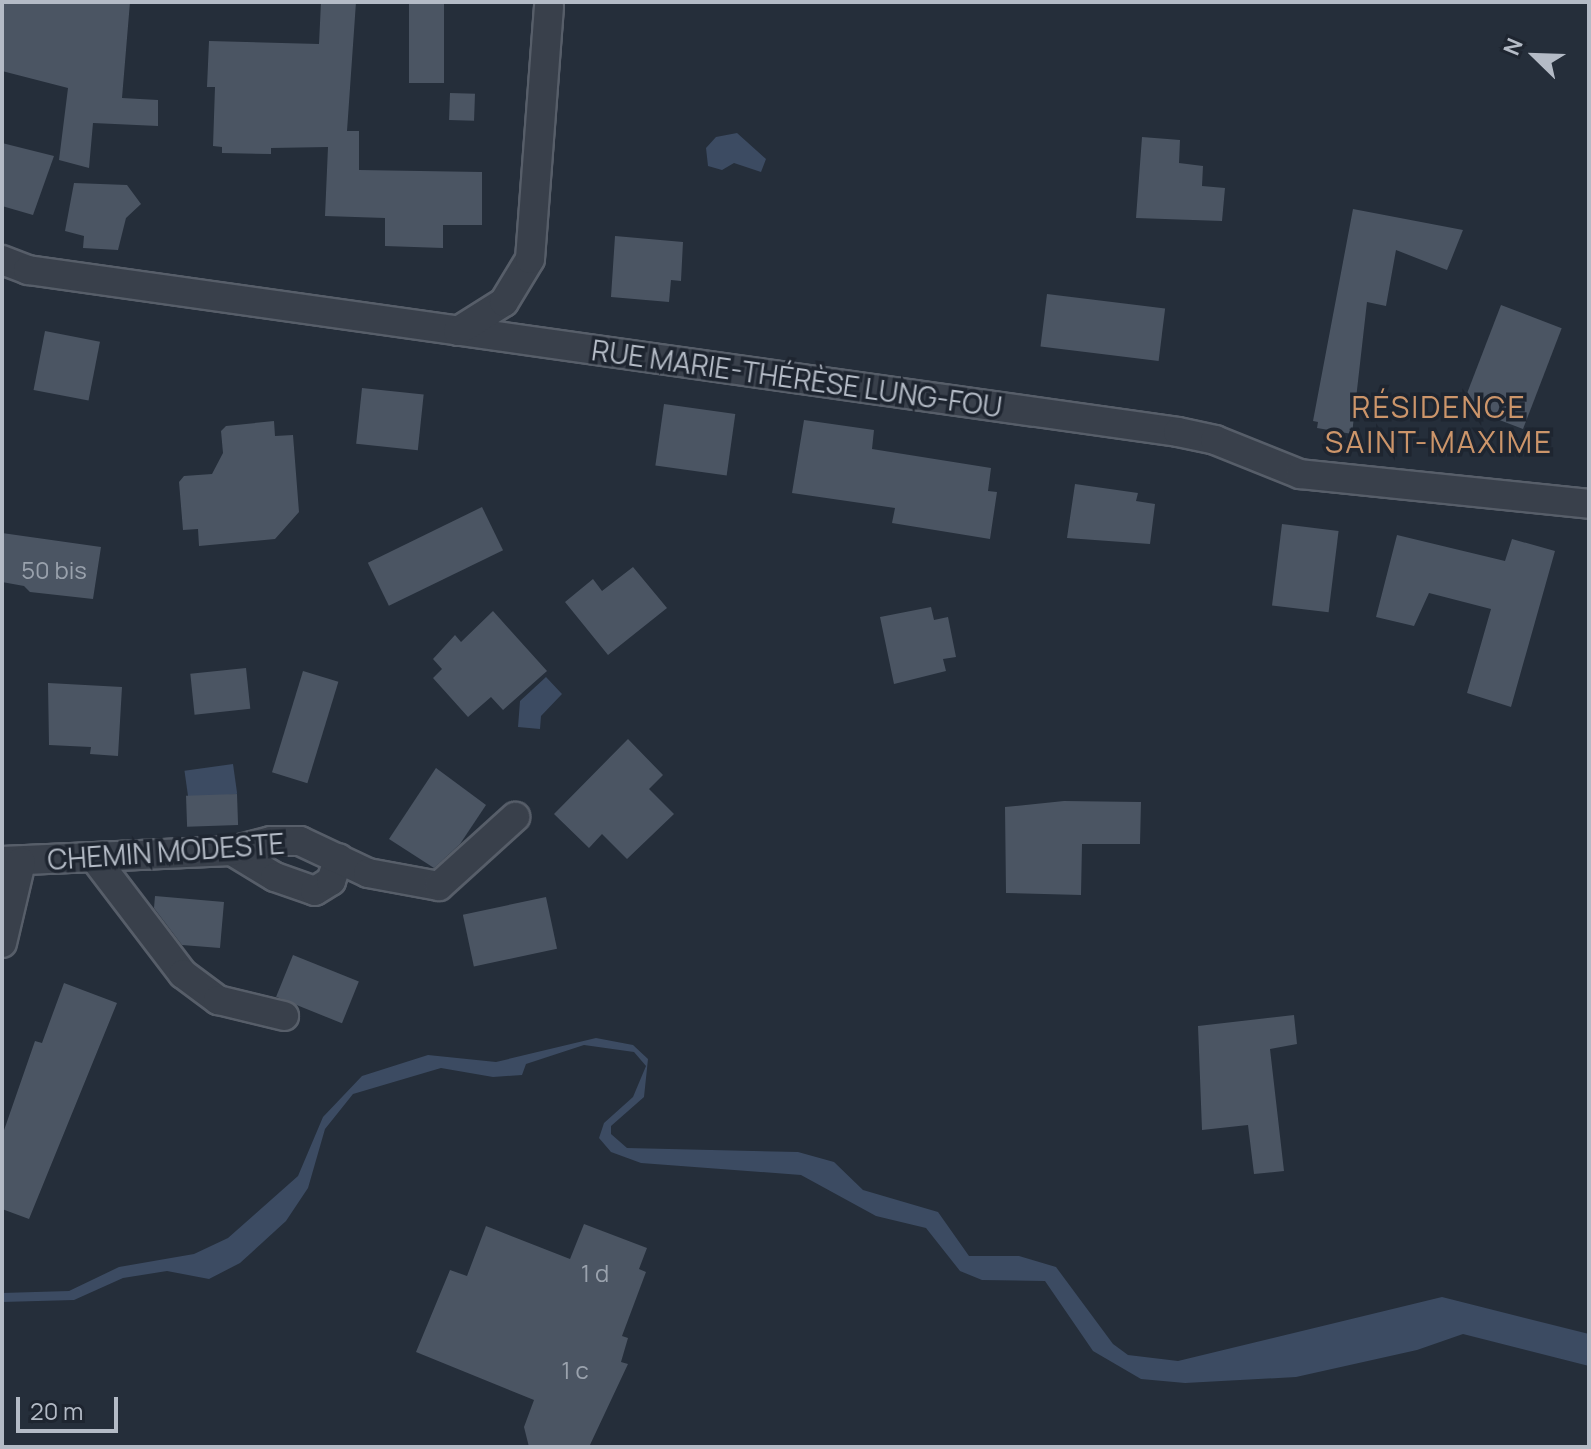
<!DOCTYPE html>
<html>
<head>
<meta charset="utf-8">
<style>
  body { margin:0 }
  #map { position:relative; width:1591px; height:1449px; overflow:hidden; background:#252e3a; font-family:Manrope,sans-serif }
  div>[style] { position:absolute }
  .water>* { inset:0; background:#3c4b62; transform-origin:0 0 }
  .building>* { inset:0; background:#4b5563; transform-origin:0 0 }
  .roads { filter:drop-shadow(2px 0 #575e69) drop-shadow(-2px 0 #575e69) drop-shadow(0 2px #575e69) drop-shadow(0 -2px #575e69) }
  .street>* { height:28px; margin:-14px; padding:0 14px; transform-origin:14px; border-radius:14px; background:#39404b }
  span { translate:-50% -50%; white-space:nowrap; text-align:center; line-height:1.15; -webkit-text-stroke:7px #1e2530; paint-order:stroke }
  .number-label { font-size:24px; color:#9aa2ad }
  .number-label span { -webkit-text-stroke-width:0 }
  .street-label { font-size:28px; color:#b4bbc6 }
  .neighbourhood-label { font-size:30px; color:#cc956a; letter-spacing:2px }
  .frame { position:absolute; inset:0; border:4px solid #b4bbc6; pointer-events:none }
  .north { position:absolute; left:1495px; top:16px; width:80px; height:80px; -webkit-text-stroke:6px #1e2530; paint-order:stroke; rotate:293deg; font-size:22px; font-weight:700; line-height:32px; text-align:center; color:#b4bbc6 }
  .north::after { content:''; display:block; margin:auto; width:28px; height:36px; background:#b4bbc6; clip-path:polygon(50% 0,100% 100%,50% 72%,0 100%) }
  .scale { position:absolute; left:16px; top:1397px; width:102px; height:36px; box-sizing:border-box; border:4px solid #b4bbc6; border-top:0; padding-left:10px; font-size:24px; line-height:28px; white-space:nowrap; color:#b4bbc6; -webkit-text-stroke:6px #1e2530; paint-order:stroke }
</style>
</head>
<body>
<div id="map">
  <div class="water">
    <i style="clip-path:polygon(737px 133px,766px 159px,761px 172px,734px 163px,722px 170px,708px 166px,706px 148px,716px 137px)"></i>
    <i style="clip-path:polygon(546px 677px,562px 694px,541px 716px,540px 729px,518px 727px,520px 701px)"></i>
    <i style="left:233px;top:764px;width:30px;height:49px;rotate:82deg"></i>
    <i style="clip-path:polygon(596px 1038px,633px 1045px,648px 1059px,644px 1097px,611px 1126px,611px 1134px,627px 1148px,798px 1152px,834px 1162px,863px 1190px,938px 1212px,969px 1256px,1019px 1256px,1056px 1267px,1113px 1344px,1128px 1355px,1178px 1361px,1442px 1297px,1589px 1334px,1589px 1366px,1463px 1334px,1417px 1350px,1296px 1377px,1185px 1383px,1141px 1379px,1093px 1351px,1045px 1281px,982px 1280px,960px 1271px,926px 1228px,876px 1216px,801px 1175px,641px 1163px,611px 1152px,599px 1138px,604px 1123px,633px 1097px,646px 1066px,634px 1052px,584px 1045px,526px 1064px,522px 1075px,493px 1077px,441px 1068px,353px 1094px,325px 1129px,308px 1188px,286px 1221px,240px 1263px,209px 1279px,167px 1271px,123px 1278px,74px 1300px,2px 1302px,2px 1293px,69px 1291px,119px 1267px,194px 1254px,228px 1238px,298px 1176px,323px 1117px,362px 1076px,428px 1055px,496px 1062px)"></i>
  </div>
  <div class="building">
    <i style="clip-path:polygon(2px 2px,130px 2px,122px 98px,158px 100px,158px 126px,93px 123px,89px 168px,59px 160px,68px 88px,2px 71px)"></i>
    <i style="clip-path:polygon(321px 2px,356px 2px,347px 131px,359px 131px,359px 170px,482px 172px,482px 225px,443px 225px,443px 248px,385px 246px,385px 218px,325px 216px,328px 147px,271px 148px,271px 154px,222px 153px,222px 147px,213px 146px,215px 87px,207px 87px,209px 41px,319px 44px)"></i>
    <i style="left:409px;top:2px;width:35px;height:81px"></i>
    <i style="left:450px;top:93px;width:25px;height:27px;rotate:2deg"></i>
    <i style="clip-path:polygon(1142px 137px,1180px 140px,1179px 163px,1203px 166px,1202px 186px,1225px 188px,1222px 221px,1136px 218px)"></i>
    <i style="clip-path:polygon(2px 143px,54px 156px,33px 215px,2px 206px)"></i>
    <i style="clip-path:polygon(74px 183px,127px 185px,141px 204px,126px 218px,118px 250px,83px 248px,84px 236px,65px 231px)"></i>
    <i style="clip-path:polygon(1353px 209px,1463px 230px,1447px 270px,1396px 250px,1386px 306px,1367px 302px,1352px 434px,1317px 428px,1318px 422px,1313px 421px)"></i>
    <i style="clip-path:polygon(615px 236px,683px 242px,681px 281px,671px 280px,669px 302px,611px 297px)"></i>
    <i style="left:1047px;top:294px;width:119px;height:53px;rotate:7deg"></i>
    <i style="left:1501px;top:305px;width:65px;height:108px;rotate:21deg"></i>
    <i style="left:45px;top:331px;width:56px;height:60px;rotate:11deg"></i>
    <i style="left:362px;top:388px;width:62px;height:56px;rotate:6deg"></i>
    <i style="left:664px;top:404px;width:72px;height:62px;rotate:8deg"></i>
    <i style="clip-path:polygon(804px 420px,874px 430px,872px 449px,991px 468px,988px 491px,997px 492px,990px 539px,892px 523px,895px 508px,792px 493px)"></i>
    <i style="clip-path:polygon(274px 421px,275px 436px,293px 435px,299px 512px,275px 539px,199px 546px,198px 529px,183px 530px,179px 482px,184px 476px,212px 474px,223px 453px,221px 431px,226px 426px)"></i>
    <i style="clip-path:polygon(1075px 484px,1138px 493px,1136px 501px,1155px 504px,1150px 544px,1067px 538px)"></i>
    <i style="left:482px;top:507px;width:48px;height:127px;rotate:64deg"></i>
    <i style="left:1282px;top:524px;width:57px;height:82px;rotate:7deg"></i>
    <i style="clip-path:polygon(2px 533px,101px 547px,93px 599px,30px 592px,24px 586px,2px 582px)"></i>
    <i style="clip-path:polygon(1397px 535px,1505px 561px,1512px 539px,1555px 551px,1511px 707px,1467px 693px,1491px 609px,1429px 593px,1414px 626px,1376px 617px)"></i>
    <i style="clip-path:polygon(633px 567px,667px 608px,608px 655px,565px 602px,593px 579px,602px 591px)"></i>
    <i style="clip-path:polygon(931px 607px,934px 620px,948px 617px,956px 657px,943px 659px,946px 671px,894px 684px,880px 617px)"></i>
    <i style="clip-path:polygon(493px 611px,547px 671px,503px 710px,491px 697px,468px 717px,433px 678px,442px 669px,433px 659px,455px 635px,461px 642px)"></i>
    <i style="left:246px;top:668px;width:41px;height:56px;rotate:84deg"></i>
    <i style="left:303px;top:671px;width:37px;height:106px;rotate:17deg"></i>
    <i style="clip-path:polygon(48px 683px,122px 687px,118px 756px,90px 754px,91px 747px,49px 745px)"></i>
    <i style="clip-path:polygon(628px 739px,663px 775px,649px 789px,674px 814px,627px 859px,602px 834px,589px 848px,554px 814px)"></i>
    <i style="clip-path:polygon(436px 768px,486px 805px,460px 844px,434px 868px,389px 839px)"></i>
    <i style="left:237px;top:794px;width:31px;height:51px;rotate:88deg"></i>
    <i style="clip-path:polygon(1064px 801px,1141px 802px,1140px 844px,1082px 844px,1081px 895px,1006px 893px,1005px 807px)"></i>
    <i style="clip-path:polygon(155px 896px,224px 902px,220px 948px,182px 945px,154px 908px)"></i>
    <i style="left:546px;top:897px;width:53px;height:85px;rotate:78deg"></i>
    <i style="left:293px;top:955px;width:71px;height:45px;rotate:22deg"></i>
    <i style="clip-path:polygon(64px 983px,117px 1003px,29px 1219px,2px 1209px,2px 1136px,35px 1041px,42px 1043px)"></i>
    <i style="clip-path:polygon(1294px 1015px,1297px 1044px,1270px 1049px,1284px 1171px,1254px 1174px,1248px 1125px,1202px 1130px,1198px 1026px)"></i>
    <i style="clip-path:polygon(584px 1224px,647px 1248px,639px 1269px,646px 1272px,622px 1336px,628px 1338px,621px 1362px,628px 1364px,589px 1447px,529px 1447px,524px 1427px,534px 1400px,416px 1352px,450px 1270px,467px 1276px,486px 1226px,570px 1259px)"></i>
  </div>
  <div class="roads">
    <div class="street">
      <i style="left:2px;top:260px;width:28px;rotate:21deg"></i>
      <i style="left:28px;top:270px;width:1161px;rotate:8.02deg"></i>
      <i style="left:1178px;top:432px;width:38px;rotate:12deg"></i>
      <i style="left:1215px;top:440px;width:92px;rotate:21.8deg"></i>
      <i style="left:1300px;top:474px;width:291px;rotate:5.9deg"></i>
      <i style="left:458px;top:331px;width:54px;rotate:-32.2deg"></i>
      <i style="left:504px;top:302px;width:50px;rotate:-58.8deg"></i>
      <i style="left:530px;top:259px;width:253px;rotate:-85.7deg"></i>
      <i style="left:232px;top:851px;width:50px;rotate:31.2deg"></i>
      <i style="left:275px;top:877px;width:42px;rotate:19.3deg"></i>
      <i style="left:315px;top:891px;width:19px;rotate:-32deg"></i>
      <i style="left:331px;top:881px;width:24px;rotate:-71deg"></i>
      <i style="left:96px;top:860px;width:143px;rotate:52.7deg"></i>
      <i style="left:183px;top:974px;width:44px;rotate:36.6deg"></i>
      <i style="left:218px;top:1000px;width:68px;rotate:13.6deg"></i>
      <i style="left:2px;top:861px;width:230px;rotate:-2.5deg"></i>
      <i style="left:232px;top:851px;width:40px;rotate:-14.4deg"></i>
      <i style="left:271px;top:841px;width:29px"></i>
      <i style="left:300px;top:841px;width:75px;rotate:25.2deg"></i>
      <i style="left:368px;top:873px;width:72px;rotate:10.4deg"></i>
      <i style="left:439px;top:886px;width:103px;rotate:-42.2deg"></i>
      <i style="left:2px;top:943px;width:83px;rotate:-76.8deg"></i>
    </div>
  </div>
  <div class="number-label">
    <span style="left:54px;top:570px">50 bis</span>
    <span style="left:595px;top:1273px">1 d</span>
    <span style="left:575px;top:1370px">1 c</span>
  </div>
  <div class="street-label">
    <span style="left:797px;top:378px;rotate:8deg">RUE MARIE-THÉRÈSE LUNG-FOU</span>
    <span style="left:166px;top:851px;rotate:-4deg">CHEMIN MODESTE</span>
  </div>
  <div class="neighbourhood-label">
    <span style="left:1439px;top:424px">RÉSIDENCE<br>SAINT-MAXIME</span>
  </div>
  <div class="frame"></div>
  <div class="north">N</div>
  <div class="scale">20 m</div>
</div>
</body>
</html>
